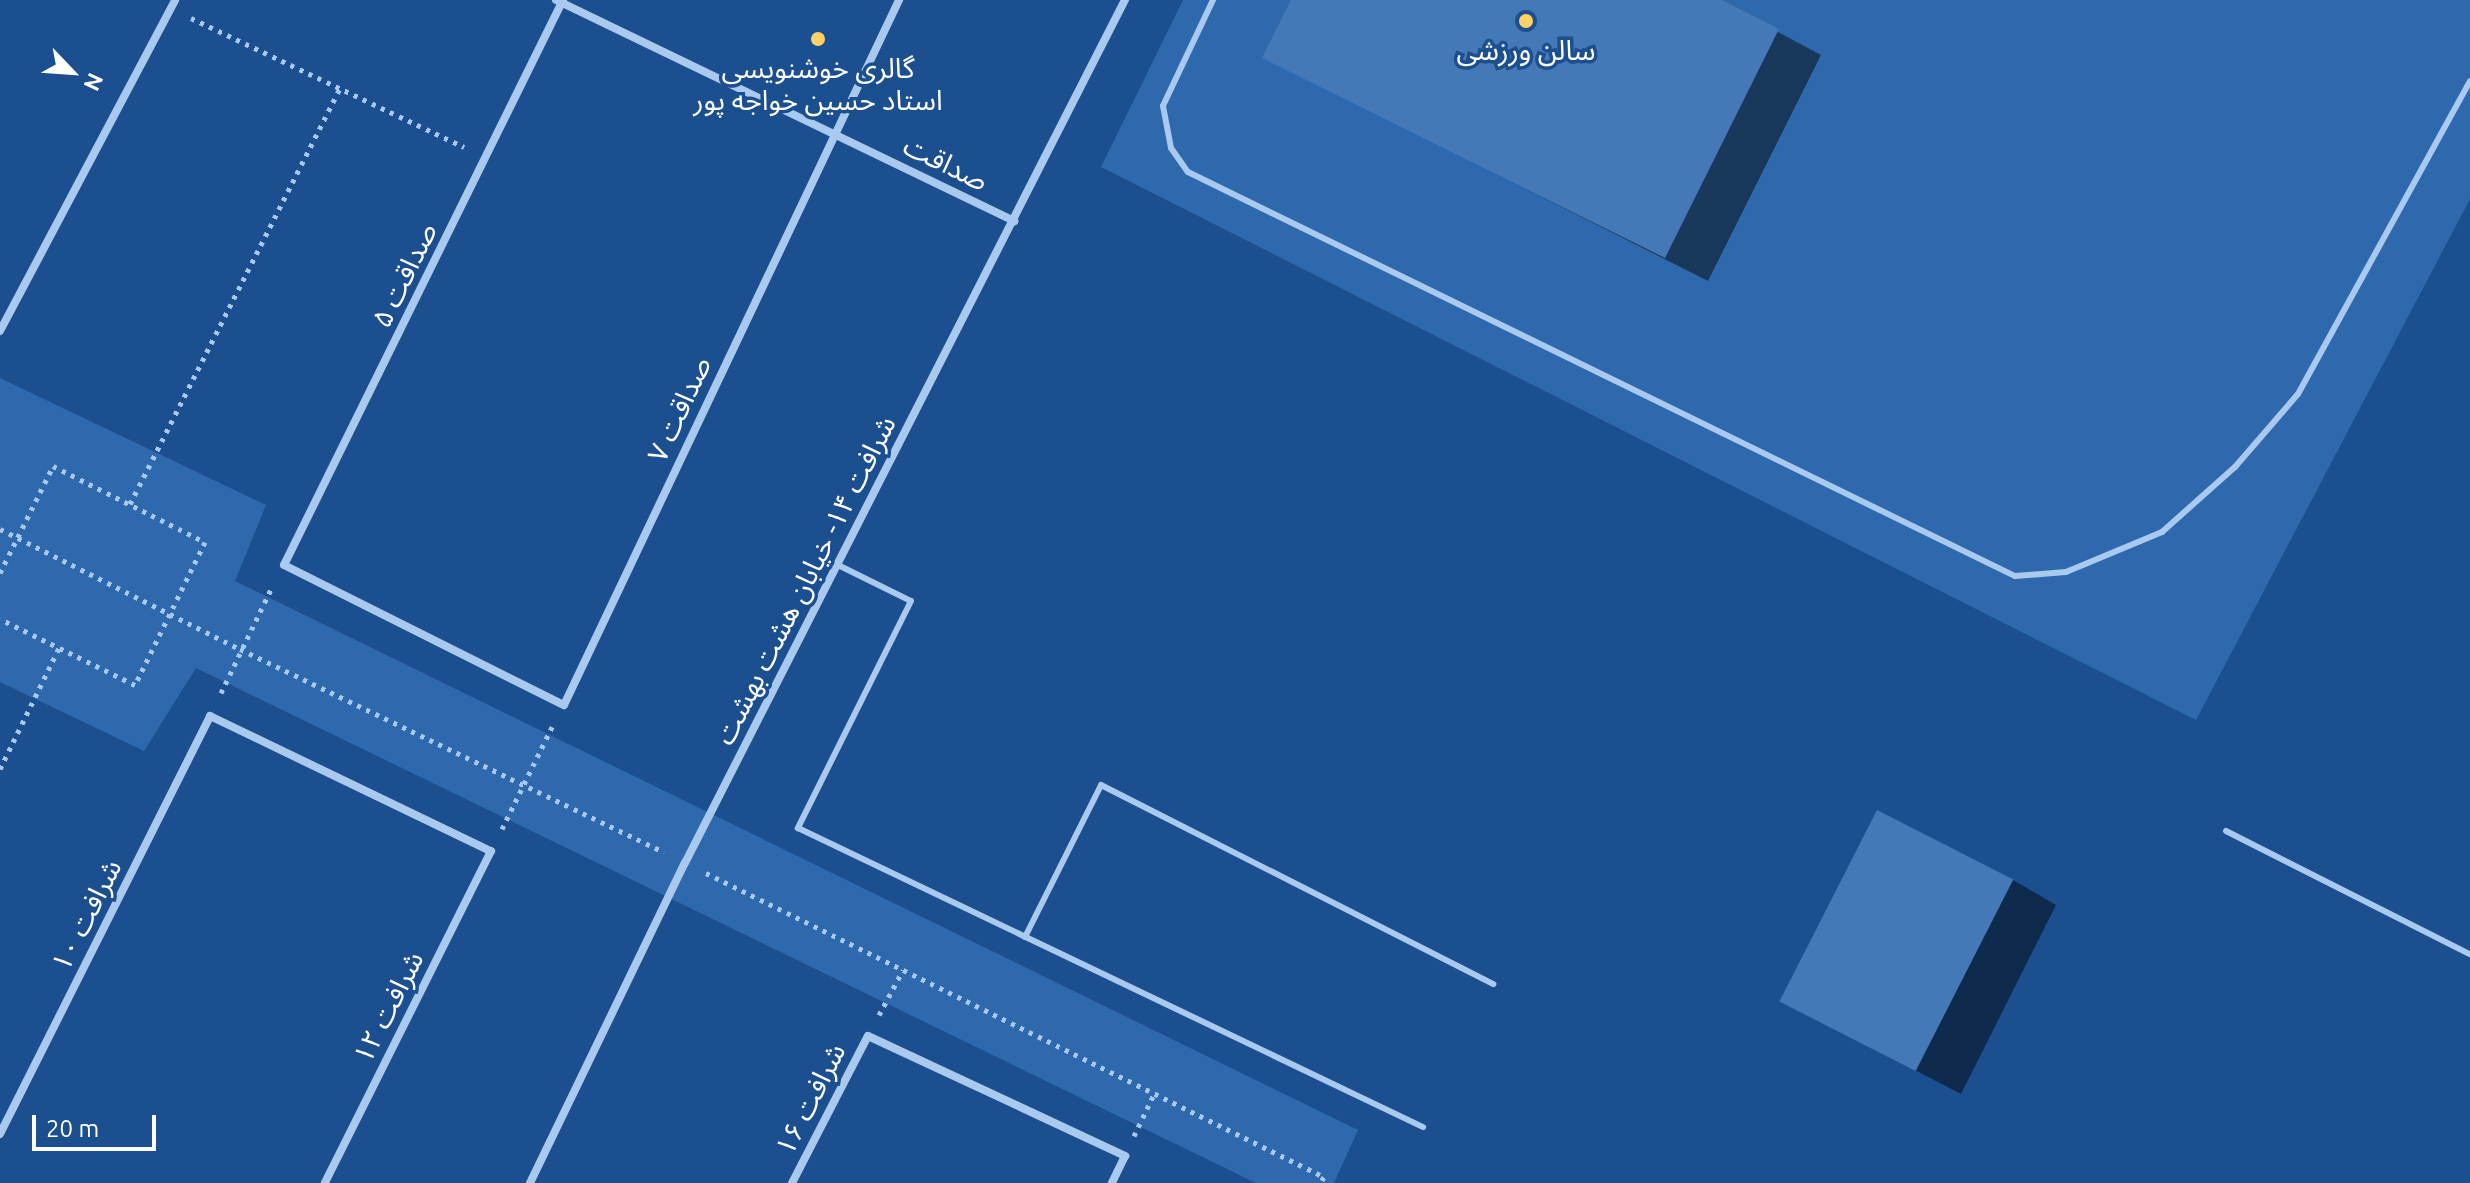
<!DOCTYPE html>
<html>
<head>
<meta charset="utf-8">
<style>
  body { margin:0 }
  #map { position:relative; width:2470px; height:1183px; overflow:hidden; background:#1b4f8f; font-family:Ubuntu,"Noto Sans Arabic",sans-serif }
  div>[style] { position:absolute }
  .green>* { inset:0; background:#2e69ad }
  .shadow>* { inset:0; background:#0007 }
  .building>* { inset:0; background:#4478b7; transform-origin:0 0 }
  .path>* { height:5px; margin-top:-2.5px; transform-origin:0; background:repeating-linear-gradient(90deg,#a9c9ee 0 4px,transparent 0 10px) }
  .lane>* { height:6px; margin:-3px; padding:0 3px; transform-origin:3px; border-radius:3px; background:#a9c9ee }
  .street>* { height:8px; margin:-4px; padding:0 4px; transform-origin:4px; border-radius:4px; background:#a9c9ee }
  .dots>* { width:22px; height:22px; translate:-50% -50%; box-sizing:border-box; border:4px solid #1b4f8f; border-radius:50% }
  span { translate:-50% -50%; white-space:nowrap; text-align:center; line-height:1.15; -webkit-text-stroke:7px #1b4f8f; paint-order:stroke }
  .poi-label { font-size:28px; color:#fff }
  .street-label { font-size:28px; color:#fff }
  .north { position:absolute; left:32px; top:32px; width:80px; height:80px; -webkit-text-stroke:6px #1b4f8f; paint-order:stroke; rotate:115deg; font-size:22px; font-weight:700; line-height:32px; text-align:center; color:#fff }
  .north::after { content:''; display:block; margin:auto; width:28px; height:36px; background:#fff; clip-path:polygon(50% 0,100% 100%,50% 72%,0 100%) }
  .scale { position:absolute; left:32px; top:1115px; width:124px; height:36px; box-sizing:border-box; border:4px solid #fff; border-top:0; padding-left:10px; font-size:24px; line-height:28px; white-space:nowrap; color:#fff; -webkit-text-stroke:6px #1b4f8f; paint-order:stroke }
</style>
</head>
<body>
<div id="map">
  <div class="green">
    <i style="clip-path:polygon(1183px 0,2470px 0,2470px 199px,2196px 720px,1101px 167px)"></i>
    <i style="clip-path:polygon(0 378px,266px 505px,235px 581px,1358px 1130px,1334px 1183px,1256px 1183px,196px 668px,144px 751px,0 682px)"></i>
  </div>
  <div class="shadow">
    <i style="clip-path:polygon(1293px 0,1718px 0,1821px 55px,1708px 281px,1265px 57px)"></i>
    <i style="clip-path:polygon(2013px 880px,2056px 905px,1961px 1094px,1784px 1002px)"></i>
  </div>
  <div class="building">
    <i style="clip-path:polygon(1291px 0,1722px 0,1779px 29px,1665px 258px,1262px 58px)"></i>
    <i style="left:1877px;top:810px;width:153px;height:215px;rotate:27deg"></i>
  </div>
  <div class="path">
    <i style="left:191px;top:18px;width:302px;rotate:25.3deg"></i>
    <i style="left:130px;top:504px;width:465px;rotate:-63.2deg"></i>
    <i style="left:0;top:529px;width:268px;rotate:26.6deg"></i>
    <i style="left:240px;top:649px;width:470px;rotate:25.6deg"></i>
    <i style="left:0;top:573px;width:119px;rotate:-63.6deg"></i>
    <i style="left:53px;top:466px;width:170px;rotate:26.6deg"></i>
    <i style="left:205px;top:542px;width:159px;rotate:116.1deg"></i>
    <i style="left:135px;top:685px;width:150px;rotate:-153.9deg"></i>
    <i style="left:221px;top:693px;width:118px;rotate:-64.3deg"></i>
    <i style="left:0;top:769px;width:135px;rotate:-64deg"></i>
    <i style="left:502px;top:829px;width:114px;rotate:-63.9deg"></i>
    <i style="left:706px;top:873px;width:689px;rotate:26.19deg"></i>
    <i style="left:1324px;top:1177px;width:7px;rotate:124deg"></i>
    <i style="left:879px;top:1015px;width:51px;rotate:-61.9deg"></i>
    <i style="left:1134px;top:1136px;width:47px;rotate:-64.5deg"></i>
  </div>
  <div class="lane">
    <i style="left:1213px;top:0;width:117px;rotate:115.3deg"></i>
    <i style="left:1163px;top:106px;width:43px;rotate:79.2deg"></i>
    <i style="left:1171px;top:148px;width:29px;rotate:55deg"></i>
    <i style="left:1188px;top:172px;width:920px;rotate:26.04deg"></i>
    <i style="left:2015px;top:576px;width:51px;rotate:-4.5deg"></i>
    <i style="left:2066px;top:572px;width:104px;rotate:-22.6deg"></i>
    <i style="left:2162px;top:532px;width:98px;rotate:-41.7deg"></i>
    <i style="left:2235px;top:467px;width:96px;rotate:-49.2deg"></i>
    <i style="left:2298px;top:394px;width:357px;rotate:-61.2deg"></i>
    <i style="left:838px;top:565px;width:81px;rotate:26.3deg"></i>
    <i style="left:911px;top:601px;width:254px;rotate:116.5deg"></i>
    <i style="left:798px;top:828px;width:693px;rotate:25.57deg"></i>
    <i style="left:2226px;top:831px;width:273px;rotate:26.8deg"></i>
    <i style="left:1025px;top:937px;width:170px;rotate:-63.4deg"></i>
    <i style="left:1101px;top:785px;width:440px;rotate:26.9deg"></i>
  </div>
  <div class="street">
    <i style="left:556px;top:0;width:509px;rotate:25.76deg"></i>
    <i style="left:563px;top:0;width:630px;rotate:116.28deg"></i>
    <i style="left:284px;top:565px;width:313px;rotate:26.6deg"></i>
    <i style="left:564px;top:705px;width:781px;rotate:-64.58deg"></i>
    <i style="left:0;top:331px;width:374px;rotate:-62.1deg"></i>
    <i style="left:0;top:1134px;width:468px;rotate:-63.3deg"></i>
    <i style="left:210px;top:716px;width:312px;rotate:25.7deg"></i>
    <i style="left:491px;top:851px;width:371px;rotate:116.6deg"></i>
    <i style="left:530px;top:1183px;width:356px;rotate:-64.2deg"></i>
    <i style="left:685px;top:863px;width:969px;rotate:-62.99deg"></i>
    <i style="left:792px;top:1183px;width:165px;rotate:-62.7deg"></i>
    <i style="left:868px;top:1036px;width:284px;rotate:25deg"></i>
    <i style="left:1125px;top:1156px;width:30px;rotate:116deg"></i>
  </div>
  <div class="dots">
    <i style="left:1526px;top:21px;background:#ffd166"></i>
    <i style="left:818px;top:39px;background:#ffd166"></i>
  </div>
  <div class="poi-label">
    <span style="left:1526px;top:50px">سالن ورزشی</span>
    <span style="left:818px;top:84px">گالری خوشنویسی<br>استاد حسین خواجه پور</span>
  </div>
  <div class="street-label">
    <span style="left:946px;top:163px;rotate:26deg">صداقت</span>
    <span style="left:404px;top:275px;rotate:-64deg">صداقت ۵</span>
    <span style="left:679px;top:409px;rotate:-65deg">صداقت ۷</span>
    <span style="left:805px;top:580px;rotate:-63deg">شرافت ۱۴- خیابان هشت بهشت</span>
    <span style="left:86px;top:915px;rotate:-63deg">شرافت ۱۰</span>
    <span style="left:388px;top:1007px;rotate:-63deg">شرافت ۱۲</span>
    <span style="left:810px;top:1099px;rotate:-63deg">شرافت ۱۶</span>
  </div>
  <div class="north">N</div>
  <div class="scale">20 m</div>
</div>
</body>
</html>
